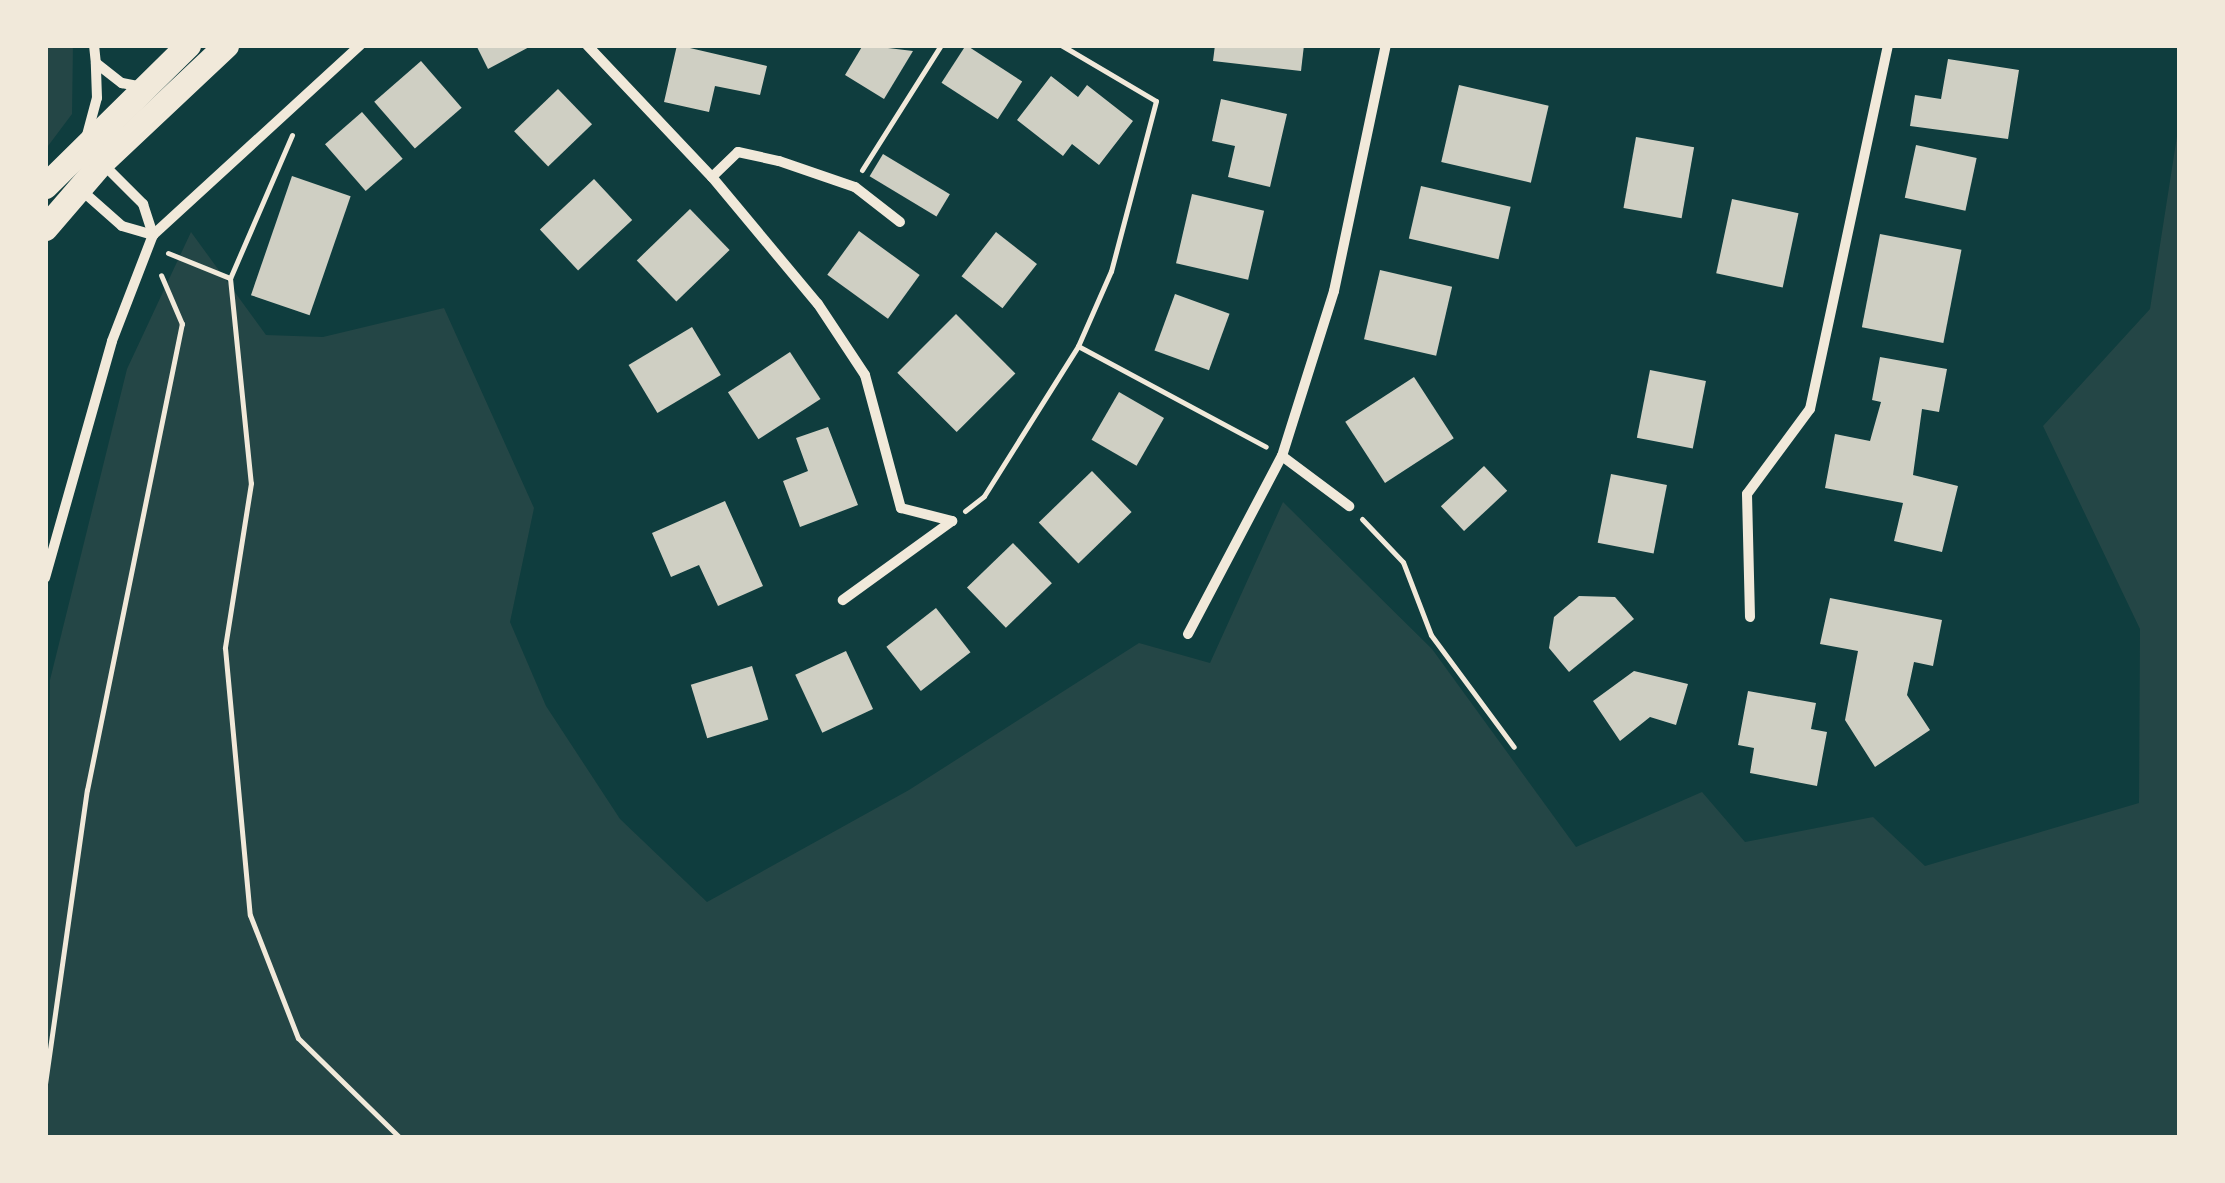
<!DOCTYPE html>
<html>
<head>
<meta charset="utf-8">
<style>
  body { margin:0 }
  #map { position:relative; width:2225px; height:1183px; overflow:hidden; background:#0f3d3e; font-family:"Work Sans",sans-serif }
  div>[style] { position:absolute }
  .green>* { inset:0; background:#244646 }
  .building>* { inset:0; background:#cfcfc3; transform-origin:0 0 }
  .path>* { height:5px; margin:-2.5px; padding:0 2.5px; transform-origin:2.5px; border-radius:2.5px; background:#f1e9da }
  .minor>* { height:10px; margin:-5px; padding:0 5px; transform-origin:5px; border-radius:5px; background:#f1e9da }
  .primary>* { height:25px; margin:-12.5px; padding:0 12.5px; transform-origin:12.5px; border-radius:12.5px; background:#f1e9da }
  span { translate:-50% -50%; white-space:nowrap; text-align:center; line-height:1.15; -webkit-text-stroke:9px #f1e9da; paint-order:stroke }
  .frame { position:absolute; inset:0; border:48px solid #f1e9da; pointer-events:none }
</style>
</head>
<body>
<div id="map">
  <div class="green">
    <i style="clip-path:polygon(45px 45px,73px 45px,72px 114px,45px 150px)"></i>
    <i style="clip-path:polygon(2180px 117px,2180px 1138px,45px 1138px,50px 680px,127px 369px,191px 232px,266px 335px,323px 337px,444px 308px,534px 508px,510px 622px,546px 706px,620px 819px,707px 902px,909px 790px,1139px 643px,1210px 663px,1283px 502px,1432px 649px,1576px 847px,1702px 792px,1745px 842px,1873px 817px,1925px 866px,2139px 803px,2140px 629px,2043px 426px,2150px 309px)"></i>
  </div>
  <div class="building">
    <i style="clip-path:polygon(476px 45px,533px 45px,488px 69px)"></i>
    <i style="clip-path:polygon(677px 45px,767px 66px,760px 95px,715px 86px,709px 112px,664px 102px)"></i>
    <i style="clip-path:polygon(863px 45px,913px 51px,884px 99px,845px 75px)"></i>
    <i style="left:966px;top:45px;width:67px;height:45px;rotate:33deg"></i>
    <i style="clip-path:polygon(1215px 45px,1304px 45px,1301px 71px,1213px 61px)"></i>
    <i style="clip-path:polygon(1948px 59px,2019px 70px,2008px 139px,1910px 126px,1915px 95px,1941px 99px)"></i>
    <i style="left:421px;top:61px;width:62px;height:62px;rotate:49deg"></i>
    <i style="clip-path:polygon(1051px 76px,1078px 97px,1087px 85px,1133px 121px,1099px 165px,1072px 144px,1063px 156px,1017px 120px)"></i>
    <i style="left:1459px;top:85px;width:92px;height:79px;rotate:13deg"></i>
    <i style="left:558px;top:89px;width:49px;height:61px;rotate:46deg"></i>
    <i style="clip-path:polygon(1221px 99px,1287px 114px,1270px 187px,1228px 177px,1235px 146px,1212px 141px)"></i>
    <i style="left:362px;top:112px;width:62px;height:49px;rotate:49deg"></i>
    <i style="left:1636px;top:137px;width:59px;height:72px;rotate:10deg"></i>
    <i style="left:1916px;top:145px;width:62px;height:54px;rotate:12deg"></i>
    <i style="left:883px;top:154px;width:78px;height:26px;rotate:31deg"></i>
    <i style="left:292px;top:176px;width:62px;height:126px;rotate:19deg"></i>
    <i style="left:594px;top:179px;width:56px;height:74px;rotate:47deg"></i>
    <i style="left:1421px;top:186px;width:92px;height:54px;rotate:13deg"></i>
    <i style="left:1192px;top:194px;width:74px;height:71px;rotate:13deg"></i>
    <i style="left:1732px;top:199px;width:68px;height:76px;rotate:12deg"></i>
    <i style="left:690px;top:209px;width:57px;height:74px;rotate:46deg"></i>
    <i style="left:859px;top:231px;width:75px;height:54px;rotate:36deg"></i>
    <i style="left:996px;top:232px;width:52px;height:56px;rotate:38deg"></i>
    <i style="left:1880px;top:234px;width:83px;height:95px;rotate:11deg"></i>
    <i style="left:1380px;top:270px;width:74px;height:71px;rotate:13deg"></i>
    <i style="left:1175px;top:294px;width:58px;height:60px;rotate:20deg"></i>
    <i style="left:956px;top:314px;width:84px;height:83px;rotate:45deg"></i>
    <i style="left:692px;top:327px;width:56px;height:74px;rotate:59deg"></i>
    <i style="left:790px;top:352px;width:56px;height:74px;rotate:57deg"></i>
    <i style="clip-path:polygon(1880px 357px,1947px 369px,1939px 412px,1922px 409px,1913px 475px,1958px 486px,1942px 552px,1894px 541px,1903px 503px,1825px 488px,1835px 434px,1870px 441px,1881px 402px,1872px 400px)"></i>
    <i style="left:1650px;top:370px;width:57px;height:69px;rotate:11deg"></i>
    <i style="left:1414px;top:377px;width:73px;height:82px;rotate:57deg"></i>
    <i style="left:1119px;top:392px;width:52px;height:55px;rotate:30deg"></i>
    <i style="clip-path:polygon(828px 427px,858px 505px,800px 527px,783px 481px,808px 471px,796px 438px)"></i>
    <i style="left:1484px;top:466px;width:34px;height:59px;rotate:47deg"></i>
    <i style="left:1092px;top:471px;width:57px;height:74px;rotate:46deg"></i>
    <i style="left:1611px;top:474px;width:57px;height:70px;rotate:11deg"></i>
    <i style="clip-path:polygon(725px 501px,763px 586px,718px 606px,699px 565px,671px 577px,652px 533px)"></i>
    <i style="left:1013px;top:543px;width:56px;height:64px;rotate:46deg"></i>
    <i style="clip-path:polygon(1579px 596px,1615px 597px,1634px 619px,1569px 672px,1549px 648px,1554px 617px)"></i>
    <i style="clip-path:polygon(1830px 598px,1942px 620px,1933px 666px,1914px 662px,1907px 695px,1930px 730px,1875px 767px,1845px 720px,1858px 651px,1820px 644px)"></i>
    <i style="left:936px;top:608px;width:56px;height:63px;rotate:52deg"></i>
    <i style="left:846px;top:651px;width:64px;height:56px;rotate:65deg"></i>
    <i style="left:752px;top:666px;width:56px;height:64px;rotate:73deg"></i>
    <i style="clip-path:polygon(1634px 671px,1688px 684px,1676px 725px,1650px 717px,1620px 741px,1593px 701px)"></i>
    <i style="clip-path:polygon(1748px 691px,1816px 703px,1811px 729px,1827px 732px,1817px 786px,1750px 773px,1754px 748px,1738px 745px)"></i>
  </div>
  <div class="path">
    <i style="left:1061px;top:45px;width:110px;rotate:30.5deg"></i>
    <i style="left:1156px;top:101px;width:176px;rotate:104.8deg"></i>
    <i style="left:1111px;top:271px;width:82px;rotate:113.7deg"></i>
    <i style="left:292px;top:135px;width:156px;rotate:113.4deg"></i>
    <i style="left:230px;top:278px;width:206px;rotate:84.2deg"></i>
    <i style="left:251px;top:483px;width:167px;rotate:99deg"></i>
    <i style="left:225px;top:648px;width:268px;rotate:84.7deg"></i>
    <i style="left:250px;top:915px;width:132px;rotate:68.7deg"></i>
    <i style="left:298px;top:1038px;width:143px;rotate:44.4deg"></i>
    <i style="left:862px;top:170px;width:148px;rotate:-57.7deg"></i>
    <i style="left:168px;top:253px;width:67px;rotate:22deg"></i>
    <i style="left:965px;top:511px;width:24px;rotate:-38deg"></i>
    <i style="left:984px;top:496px;width:177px;rotate:-57.9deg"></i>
    <i style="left:1078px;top:346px;width:213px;rotate:28.2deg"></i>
    <i style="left:1362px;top:519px;width:59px;rotate:46.4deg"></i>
    <i style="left:1403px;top:562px;width:78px;rotate:69deg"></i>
    <i style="left:1431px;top:635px;width:139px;rotate:53.5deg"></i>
    <i style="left:45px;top:1084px;width:297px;rotate:-81.9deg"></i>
    <i style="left:87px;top:790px;width:476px;rotate:-78.5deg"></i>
    <i style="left:182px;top:324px;width:53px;rotate:-113.2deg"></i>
  </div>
  <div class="minor">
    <i style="left:94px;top:45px;width:18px;rotate:84deg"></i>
    <i style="left:96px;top:63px;width:33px;rotate:38deg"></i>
    <i style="left:122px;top:83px;width:21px;rotate:11deg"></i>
    <i style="left:587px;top:45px;width:182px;rotate:46.6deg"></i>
    <i style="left:712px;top:177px;width:165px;rotate:50.2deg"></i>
    <i style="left:818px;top:304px;width:85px;rotate:56.5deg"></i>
    <i style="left:865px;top:375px;width:138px;rotate:74.9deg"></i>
    <i style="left:901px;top:508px;width:53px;rotate:14.3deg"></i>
    <i style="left:952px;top:521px;width:135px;rotate:144.1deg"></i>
    <i style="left:87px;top:135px;width:38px;rotate:-75deg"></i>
    <i style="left:97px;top:98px;width:35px;rotate:-92deg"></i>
    <i style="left:103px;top:164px;width:57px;rotate:45deg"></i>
    <i style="left:143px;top:204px;width:33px;rotate:72deg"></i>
    <i style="left:712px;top:177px;width:36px;rotate:-44deg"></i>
    <i style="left:738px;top:152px;width:42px;rotate:12.4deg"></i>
    <i style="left:779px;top:161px;width:80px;rotate:18.9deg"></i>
    <i style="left:855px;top:187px;width:57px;rotate:37.9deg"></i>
    <i style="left:79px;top:188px;width:57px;rotate:41.5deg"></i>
    <i style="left:122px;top:226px;width:32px;rotate:16deg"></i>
    <i style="left:1282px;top:456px;width:84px;rotate:36.7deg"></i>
    <i style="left:45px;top:578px;width:246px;rotate:-74.2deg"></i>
    <i style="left:112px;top:341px;width:114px;rotate:-68.9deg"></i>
    <i style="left:153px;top:235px;width:281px;rotate:-42.5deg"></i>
    <i style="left:1750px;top:617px;width:123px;rotate:-91.4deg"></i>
    <i style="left:1747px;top:494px;width:106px;rotate:-53.5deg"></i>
    <i style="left:1810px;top:409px;width:372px;rotate:-77.9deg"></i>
    <i style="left:1188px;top:634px;width:201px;rotate:-62.2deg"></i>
    <i style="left:1282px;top:456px;width:173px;rotate:-72.5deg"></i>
    <i style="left:1334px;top:291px;width:251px;rotate:-78.1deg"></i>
  </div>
  <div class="primary">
    <i style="left:45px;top:186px;width:201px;rotate:-44.6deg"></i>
    <i style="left:45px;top:228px;width:86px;rotate:-49.3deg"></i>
    <i style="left:101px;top:163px;width:172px;rotate:-43.3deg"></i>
  </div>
  <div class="frame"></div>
</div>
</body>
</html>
